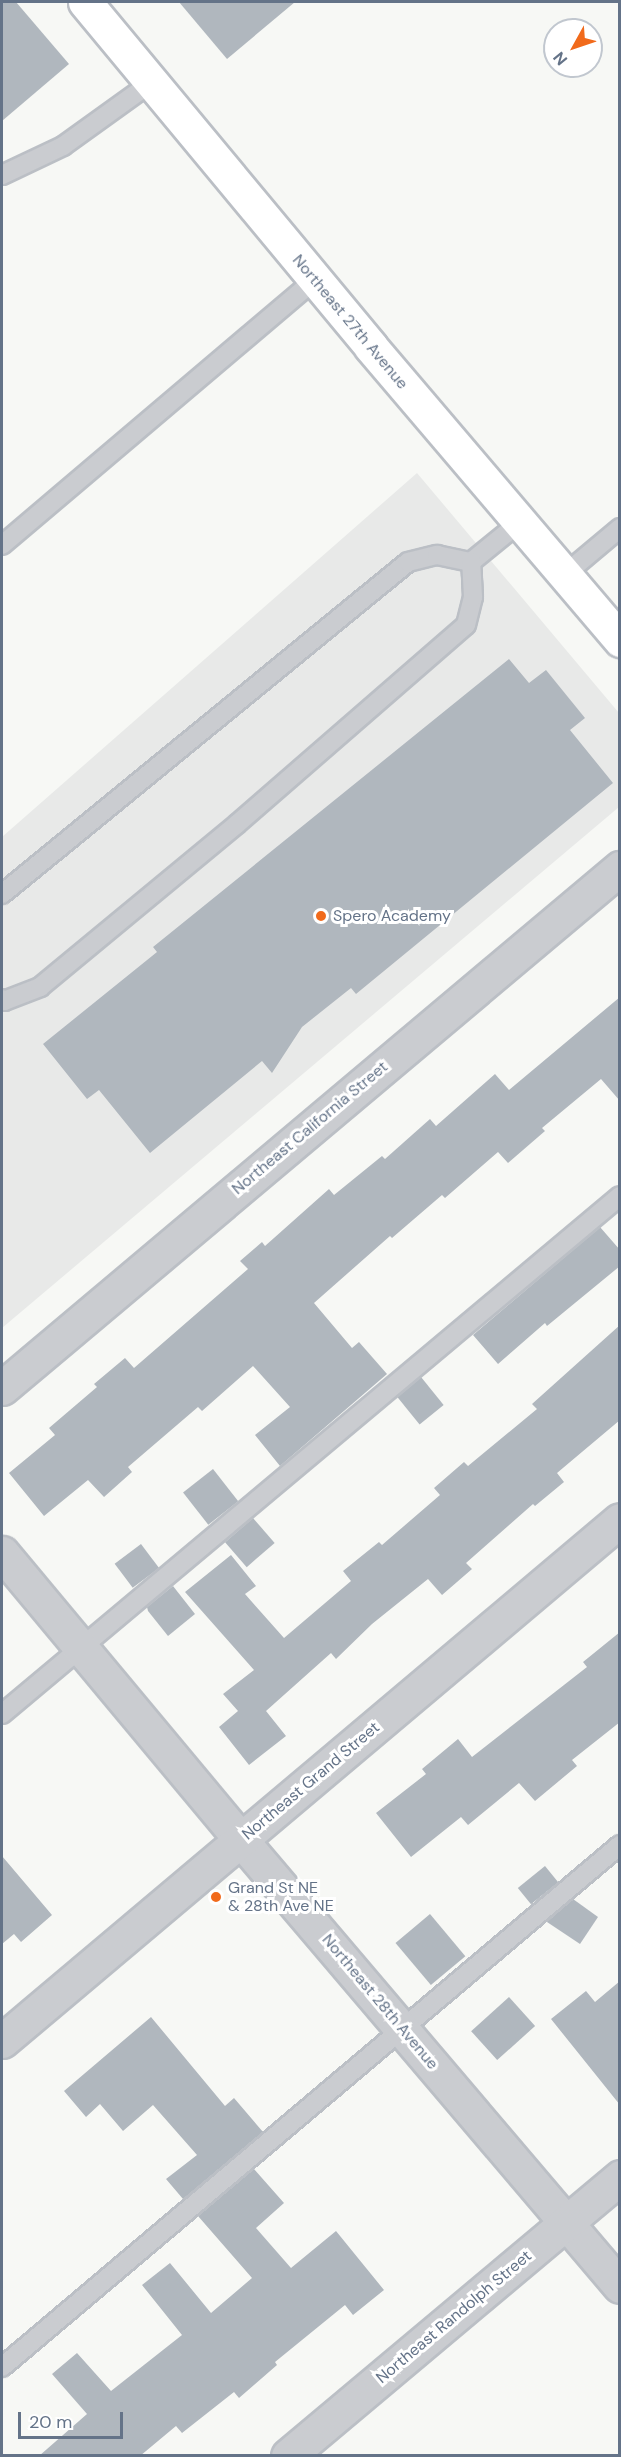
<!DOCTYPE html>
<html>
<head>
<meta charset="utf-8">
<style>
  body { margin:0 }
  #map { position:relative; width:621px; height:2457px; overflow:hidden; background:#f7f8f5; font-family:"DM Sans",sans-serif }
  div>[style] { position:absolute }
  .built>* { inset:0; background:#e8e9e8 }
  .building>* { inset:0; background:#b0b7be; transform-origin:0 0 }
  .roads { filter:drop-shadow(2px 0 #bbbfc5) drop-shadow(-2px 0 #bbbfc5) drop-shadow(0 2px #bbbfc5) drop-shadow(0 -2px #bbbfc5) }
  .lane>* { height:18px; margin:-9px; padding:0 9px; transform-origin:9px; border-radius:9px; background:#caccd0 }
  .street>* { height:33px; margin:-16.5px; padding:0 16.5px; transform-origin:16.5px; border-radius:16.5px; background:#caccd0 }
  .secondary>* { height:33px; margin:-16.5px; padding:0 16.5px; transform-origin:16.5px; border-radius:16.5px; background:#fff }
  .dots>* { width:16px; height:16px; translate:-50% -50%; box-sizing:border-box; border:3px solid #fff; border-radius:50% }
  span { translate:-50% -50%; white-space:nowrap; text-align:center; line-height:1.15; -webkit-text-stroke:6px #fff; paint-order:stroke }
  .street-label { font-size:16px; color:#647388 }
  .poi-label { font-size:16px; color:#647388 }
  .left { translate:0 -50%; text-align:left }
  .frame { position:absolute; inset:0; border:3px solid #647388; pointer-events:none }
  .north { position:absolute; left:543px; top:18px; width:60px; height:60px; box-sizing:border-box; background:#fff; border:2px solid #c1c7cf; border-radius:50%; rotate:230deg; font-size:16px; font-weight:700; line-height:24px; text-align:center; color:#647388 }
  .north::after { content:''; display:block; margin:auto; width:21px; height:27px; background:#f16a1b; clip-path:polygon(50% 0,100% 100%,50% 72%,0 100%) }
  .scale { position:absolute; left:18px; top:2412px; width:105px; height:27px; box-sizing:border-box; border:3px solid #647388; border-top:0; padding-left:8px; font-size:18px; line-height:21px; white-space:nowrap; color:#647388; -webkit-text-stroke:4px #fff; paint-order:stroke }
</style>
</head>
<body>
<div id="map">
  <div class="built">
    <i style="clip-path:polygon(417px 473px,619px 713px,619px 807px,2px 1328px,2px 837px)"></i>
  </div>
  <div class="building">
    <i style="clip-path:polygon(2px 2px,16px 2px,69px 64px,2px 121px)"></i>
    <i style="clip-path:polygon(179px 2px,295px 2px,227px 59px)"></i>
    <i style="clip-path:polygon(509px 659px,529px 683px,546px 670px,585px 718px,570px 730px,613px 783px,356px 994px,351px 988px,302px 1027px,272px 1073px,262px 1061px,150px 1153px,99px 1090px,87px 1099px,43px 1044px,157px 952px,153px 947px)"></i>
    <i style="clip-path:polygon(620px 997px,620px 1101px,601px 1079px,542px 1128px,545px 1131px,508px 1163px,498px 1152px,445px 1198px,442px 1195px,392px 1238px,390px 1236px,314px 1303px,352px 1348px,359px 1342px,387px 1374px,280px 1466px,255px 1435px,290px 1407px,253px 1366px,202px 1411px,198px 1407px,128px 1467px,132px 1472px,104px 1497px,88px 1480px,44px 1516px,9px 1473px,55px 1435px,49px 1428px,97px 1387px,94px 1384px,125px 1358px,134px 1368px,248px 1269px,240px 1261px,262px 1242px,265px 1246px,329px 1189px,334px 1195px,382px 1156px,385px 1159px,430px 1119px,436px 1126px,495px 1074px,509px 1090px)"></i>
    <i style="clip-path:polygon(600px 1227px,620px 1250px,620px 1266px,547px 1326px,545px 1323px,498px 1364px,473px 1335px)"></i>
    <i style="clip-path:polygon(620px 1325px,620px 1420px,557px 1473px,564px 1482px,535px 1506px,533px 1504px,466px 1563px,472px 1569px,442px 1595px,428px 1579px,372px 1624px,336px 1659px,331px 1653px,266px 1711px,286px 1736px,249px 1765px,219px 1727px,238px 1711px,223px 1694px,254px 1670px,185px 1592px,231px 1555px,256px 1586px,245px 1594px,284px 1638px,351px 1581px,343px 1571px,379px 1542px,382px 1545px,440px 1495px,434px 1488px,464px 1462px,468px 1466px,537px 1409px,532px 1404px)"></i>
    <i style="left:421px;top:1377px;width:36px;height:31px;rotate:51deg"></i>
    <i style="left:213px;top:1469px;width:41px;height:38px;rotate:52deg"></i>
    <i style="left:253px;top:1518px;width:33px;height:37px;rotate:49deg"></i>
    <i style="left:141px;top:1544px;width:30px;height:33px;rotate:53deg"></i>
    <i style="clip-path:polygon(173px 1586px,195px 1614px,168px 1636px,148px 1611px,147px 1607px)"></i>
    <i style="clip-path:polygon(620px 1632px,620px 1722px,572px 1760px,577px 1766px,535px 1801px,519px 1783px,468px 1825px,461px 1817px,411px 1857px,376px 1813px,426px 1774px,422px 1769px,458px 1739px,472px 1757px,587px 1667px,583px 1662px)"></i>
    <i style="clip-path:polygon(2px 1856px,52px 1915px,21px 1942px,14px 1934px,2px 1944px)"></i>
    <i style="left:545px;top:1866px;width:21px;height:35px;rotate:51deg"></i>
    <i style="clip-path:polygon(573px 1899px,598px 1917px,580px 1944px,547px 1922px)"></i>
    <i style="left:430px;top:1914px;width:55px;height:45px;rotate:50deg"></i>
    <i style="clip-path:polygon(620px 1981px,620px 2105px,551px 2019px,586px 1991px,595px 2002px)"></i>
    <i style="left:509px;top:1997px;width:39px;height:51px;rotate:48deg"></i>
    <i style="clip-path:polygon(151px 2017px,225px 2106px,234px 2098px,263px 2132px,183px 2199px,166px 2179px,197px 2155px,153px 2105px,123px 2131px,100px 2104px,86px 2117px,64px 2091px)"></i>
    <i style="clip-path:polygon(254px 2169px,284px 2203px,256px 2228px,291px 2268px,336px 2231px,384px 2290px,353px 2315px,345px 2305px,275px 2362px,277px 2365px,239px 2398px,234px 2392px,182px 2433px,176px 2426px,140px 2456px,39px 2456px,87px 2414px,52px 2374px,77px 2353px,111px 2391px,182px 2335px,142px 2285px,170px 2263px,211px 2313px,252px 2278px,198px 2216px)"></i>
  </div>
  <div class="roads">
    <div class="lane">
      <i style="left:2px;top:175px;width:68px;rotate:-25.4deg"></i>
      <i style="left:63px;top:146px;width:110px;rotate:-35.7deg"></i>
      <i style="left:2px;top:545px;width:410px;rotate:-40.3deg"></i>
      <i style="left:471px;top:562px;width:63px;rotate:-39.2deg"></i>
      <i style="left:564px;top:575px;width:73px;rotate:-40deg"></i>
      <i style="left:2px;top:894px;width:524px;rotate:-39.27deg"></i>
      <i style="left:408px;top:562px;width:30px;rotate:-14deg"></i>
      <i style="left:437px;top:555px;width:35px;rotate:12deg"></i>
      <i style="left:2px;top:999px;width:3px;rotate:45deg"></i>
      <i style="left:4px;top:1001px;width:39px;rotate:-21deg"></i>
      <i style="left:40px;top:987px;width:256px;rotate:-39.6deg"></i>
      <i style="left:237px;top:824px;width:303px;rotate:-41deg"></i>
      <i style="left:466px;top:625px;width:29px;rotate:-76deg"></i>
      <i style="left:473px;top:597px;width:35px;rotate:-93deg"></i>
      <i style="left:2px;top:1714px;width:806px;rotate:-39.97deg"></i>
      <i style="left:2px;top:2367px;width:809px;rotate:-40.19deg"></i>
    </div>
    <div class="street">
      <i style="left:2px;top:1388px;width:808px;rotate:-40.08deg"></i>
      <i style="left:2px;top:1553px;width:373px;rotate:50.2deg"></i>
      <i style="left:241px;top:1840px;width:585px;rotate:49.64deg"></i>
      <i style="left:2px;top:2041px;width:808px;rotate:-40.13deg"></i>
      <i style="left:288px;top:2456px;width:434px;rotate:-40deg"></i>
    </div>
    <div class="secondary">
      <i style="left:85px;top:2px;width:448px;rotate:50.3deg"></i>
      <i style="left:371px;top:347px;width:385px;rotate:49.6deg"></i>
    </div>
  </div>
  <div class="dots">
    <i style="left:321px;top:916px;background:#f16a1b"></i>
    <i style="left:216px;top:1897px;background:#f16a1b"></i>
  </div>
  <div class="street-label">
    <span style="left:350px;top:322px;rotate:50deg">Northeast 27th Avenue</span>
    <span style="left:310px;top:1128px;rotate:-40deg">Northeast California Street</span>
    <span style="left:311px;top:1781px;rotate:-40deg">Northeast Grand Street</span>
    <span style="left:380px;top:2002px;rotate:50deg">Northeast 28th Avenue</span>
    <span style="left:454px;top:2317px;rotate:-40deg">Northeast Randolph Street</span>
  </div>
  <div class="poi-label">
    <span class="left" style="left:333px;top:916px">Spero Academy</span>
    <span class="left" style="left:228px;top:1897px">Grand St NE<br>&amp; 28th Ave NE</span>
  </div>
  <div class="frame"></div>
  <div class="north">N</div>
  <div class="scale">20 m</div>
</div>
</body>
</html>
